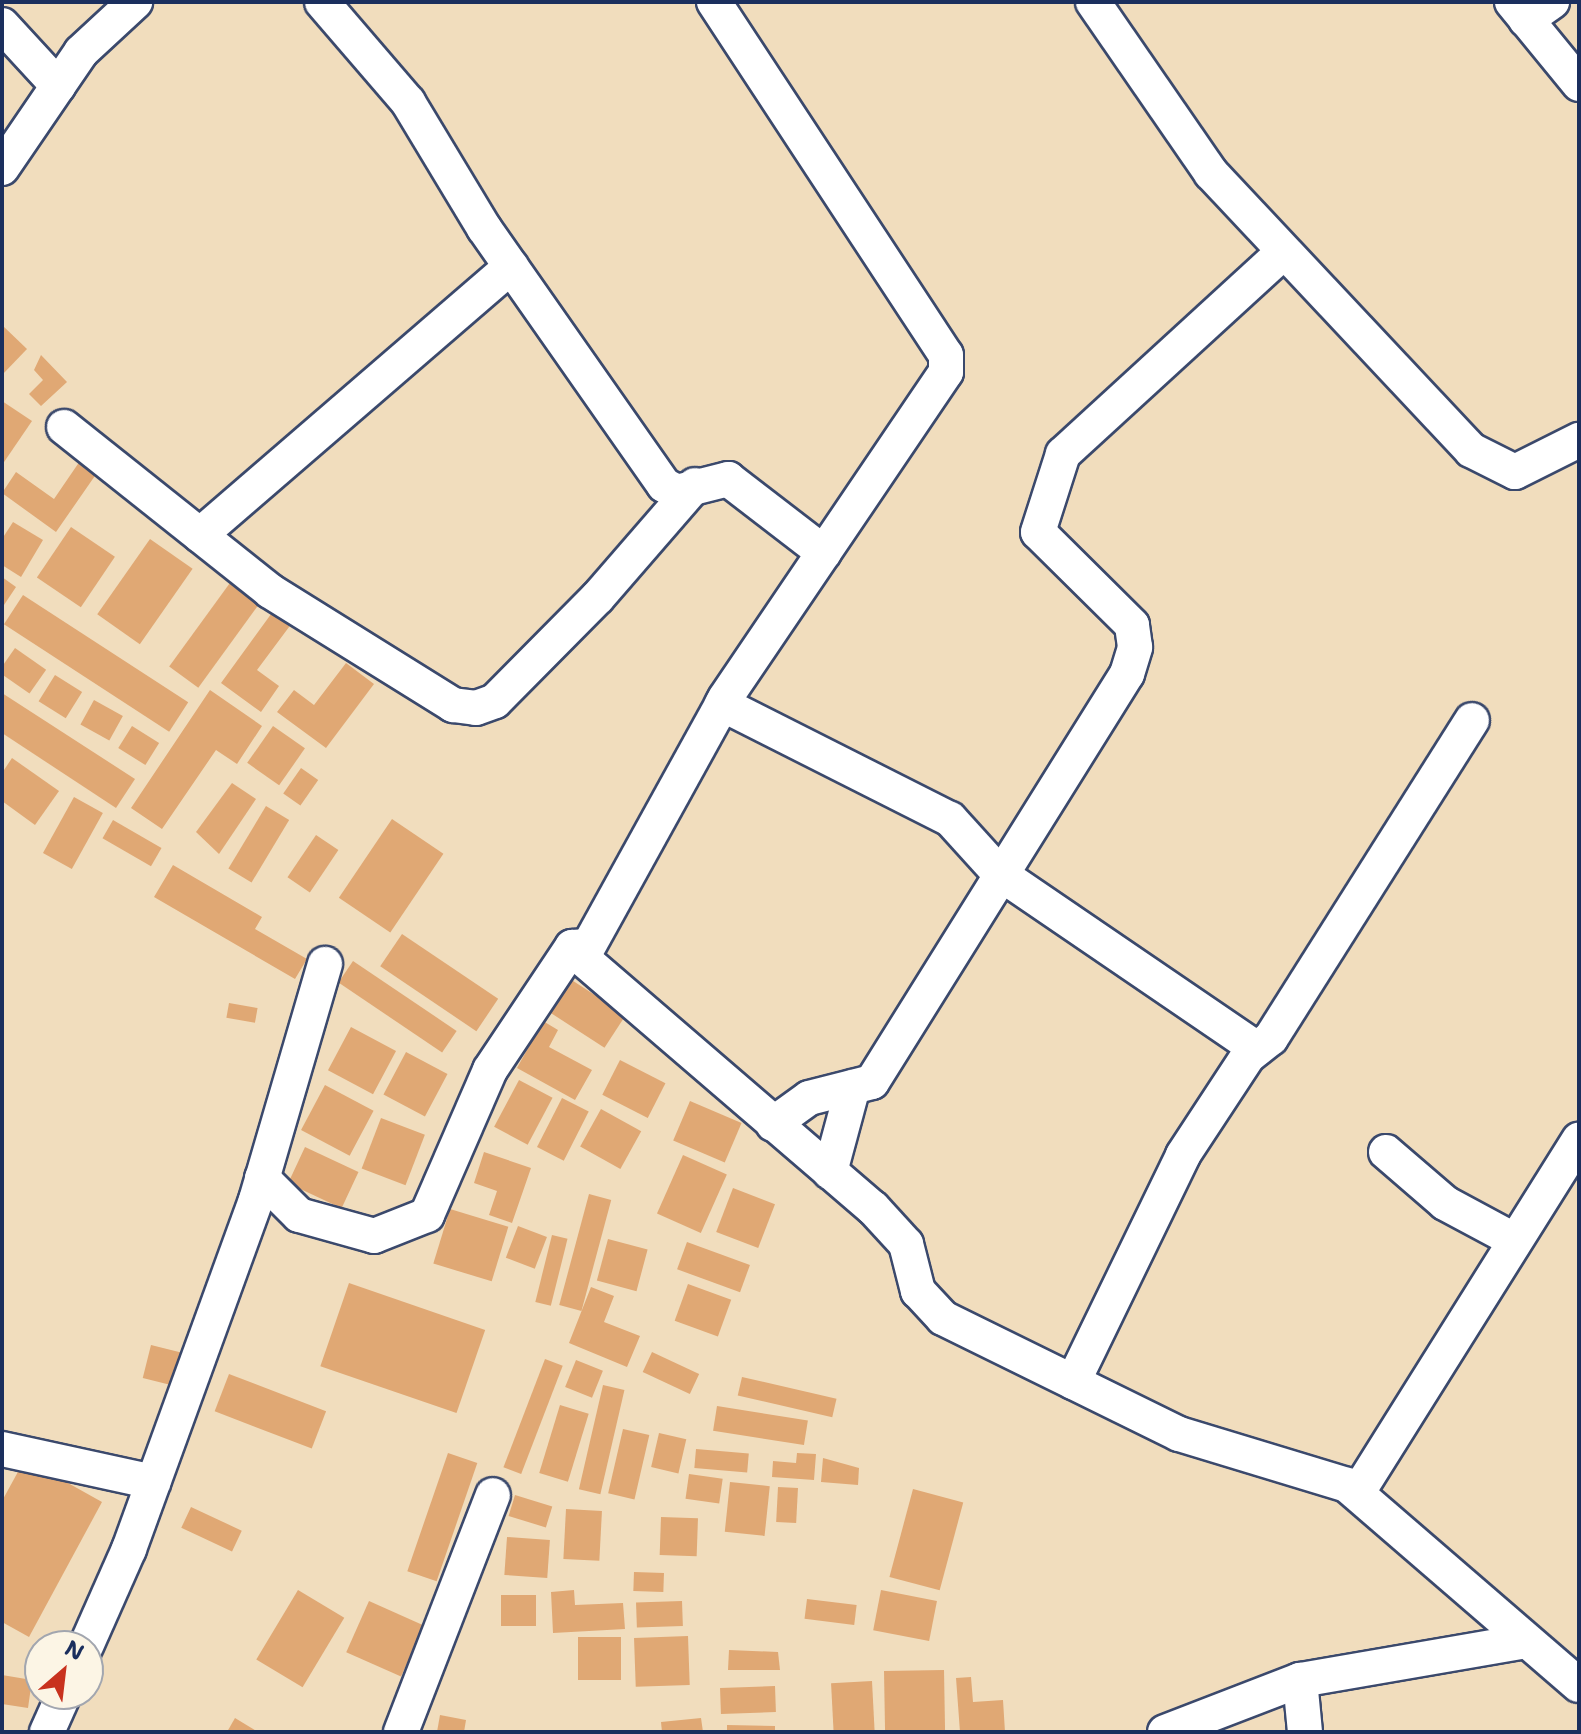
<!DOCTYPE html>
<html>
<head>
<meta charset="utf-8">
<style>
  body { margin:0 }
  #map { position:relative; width:1581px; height:1734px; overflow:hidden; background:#f1ddbd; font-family:"Shantell Sans",sans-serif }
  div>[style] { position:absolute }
  .building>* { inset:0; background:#e0a874; transform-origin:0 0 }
  .roads { filter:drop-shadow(2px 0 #3b496c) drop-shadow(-2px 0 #3b496c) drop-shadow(0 2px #3b496c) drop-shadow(0 -2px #3b496c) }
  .street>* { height:34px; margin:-17px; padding:0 17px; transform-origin:17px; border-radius:17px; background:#fff }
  span { translate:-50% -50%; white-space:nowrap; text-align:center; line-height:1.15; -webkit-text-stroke:6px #fcf5e5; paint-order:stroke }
  .frame { position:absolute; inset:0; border:4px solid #1b2f5e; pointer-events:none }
  .north { position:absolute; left:24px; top:1630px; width:80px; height:80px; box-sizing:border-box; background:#fcf5e5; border:2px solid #a2a6af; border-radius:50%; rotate:28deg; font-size:22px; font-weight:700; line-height:32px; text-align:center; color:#1b2f5e }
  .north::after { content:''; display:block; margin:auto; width:28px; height:36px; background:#c8321e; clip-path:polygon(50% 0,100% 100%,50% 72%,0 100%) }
</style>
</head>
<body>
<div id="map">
  <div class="building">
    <i style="clip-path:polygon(2px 325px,27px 349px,2px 375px)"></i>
    <i style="clip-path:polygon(41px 355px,67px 382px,41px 406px,29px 394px,43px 380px,34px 370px)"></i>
    <i style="clip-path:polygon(2px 401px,32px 421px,2px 465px)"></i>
    <i style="clip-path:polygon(82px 458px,99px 470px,56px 532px,2px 493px,16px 472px,54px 499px)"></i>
    <i style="clip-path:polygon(13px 522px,43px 540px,21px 577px,2px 565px,2px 539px)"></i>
    <i style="left:71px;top:527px;width:53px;height:61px;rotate:34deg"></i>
    <i style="left:150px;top:539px;width:52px;height:92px;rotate:35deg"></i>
    <i style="left:235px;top:576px;width:36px;height:112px;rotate:36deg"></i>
    <i style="clip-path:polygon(2px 577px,16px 587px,2px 608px)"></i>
    <i style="left:23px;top:595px;width:197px;height:35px;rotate:33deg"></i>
    <i style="clip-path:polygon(274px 610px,292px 623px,257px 670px,279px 686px,261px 712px,221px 683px)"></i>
    <i style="left:15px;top:648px;width:38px;height:29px;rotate:35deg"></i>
    <i style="clip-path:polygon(346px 663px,374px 684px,326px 748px,277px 712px,294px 690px,314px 705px)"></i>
    <i style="left:55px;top:675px;width:32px;height:31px;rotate:32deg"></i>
    <i style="clip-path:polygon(210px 690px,262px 726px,237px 764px,216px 750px,162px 829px,131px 808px)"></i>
    <i style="clip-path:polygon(2px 693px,135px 779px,116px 808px,2px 733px)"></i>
    <i style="left:94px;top:700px;width:33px;height:28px;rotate:29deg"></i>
    <i style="left:132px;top:726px;width:32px;height:26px;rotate:32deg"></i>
    <i style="left:273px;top:726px;width:39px;height:45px;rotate:35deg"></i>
    <i style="clip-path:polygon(12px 758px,59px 791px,35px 825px,2px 801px,2px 773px)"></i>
    <i style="left:301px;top:768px;width:21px;height:31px;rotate:35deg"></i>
    <i style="clip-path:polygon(232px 783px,256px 799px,219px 854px,196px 832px)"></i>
    <i style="left:74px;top:797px;width:33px;height:64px;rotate:29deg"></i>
    <i style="left:266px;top:806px;width:27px;height:73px;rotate:31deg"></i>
    <i style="left:392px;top:819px;width:62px;height:95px;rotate:34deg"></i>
    <i style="left:113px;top:820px;width:56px;height:21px;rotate:30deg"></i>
    <i style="left:316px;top:835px;width:27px;height:51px;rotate:34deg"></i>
    <i style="clip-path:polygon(173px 865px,262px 917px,255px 929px,307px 959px,295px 979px,154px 897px)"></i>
    <i style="left:402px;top:934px;width:116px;height:39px;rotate:34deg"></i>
    <i style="left:353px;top:961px;width:125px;height:26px;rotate:34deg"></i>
    <i style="left:567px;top:977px;width:70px;height:39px;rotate:33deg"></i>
    <i style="left:229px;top:1003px;width:29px;height:15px;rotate:10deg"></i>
    <i style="clip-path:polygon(543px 1021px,558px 1030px,549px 1047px,592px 1070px,575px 1100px,517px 1068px)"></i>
    <i style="left:351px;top:1027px;width:51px;height:49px;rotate:28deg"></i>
    <i style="left:406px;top:1052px;width:47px;height:48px;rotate:28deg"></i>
    <i style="left:620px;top:1060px;width:51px;height:39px;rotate:27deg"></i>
    <i style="left:519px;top:1080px;width:38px;height:53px;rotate:28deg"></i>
    <i style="left:325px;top:1085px;width:55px;height:51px;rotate:28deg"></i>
    <i style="left:562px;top:1098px;width:30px;height:55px;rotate:27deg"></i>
    <i style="left:690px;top:1101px;width:56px;height:43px;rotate:23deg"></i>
    <i style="left:601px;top:1109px;width:46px;height:43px;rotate:29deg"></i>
    <i style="left:381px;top:1118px;width:47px;height:54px;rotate:21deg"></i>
    <i style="left:305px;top:1147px;width:59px;height:40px;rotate:25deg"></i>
    <i style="clip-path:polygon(484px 1152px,531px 1168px,512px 1223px,489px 1215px,497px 1191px,474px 1183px)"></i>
    <i style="left:683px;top:1155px;width:48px;height:64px;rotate:24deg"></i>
    <i style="left:733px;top:1188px;width:45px;height:47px;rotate:21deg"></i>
    <i style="left:589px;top:1194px;width:23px;height:115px;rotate:15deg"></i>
    <i style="left:450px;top:1209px;width:61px;height:57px;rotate:17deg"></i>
    <i style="left:518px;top:1226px;width:31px;height:34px;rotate:21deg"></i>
    <i style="left:552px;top:1235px;width:16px;height:69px;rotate:14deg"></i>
    <i style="left:608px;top:1239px;width:41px;height:43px;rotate:15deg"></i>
    <i style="left:687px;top:1242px;width:67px;height:29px;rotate:20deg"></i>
    <i style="left:349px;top:1283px;width:144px;height:88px;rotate:19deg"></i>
    <i style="left:688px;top:1284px;width:46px;height:39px;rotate:20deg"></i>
    <i style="clip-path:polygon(591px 1287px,614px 1296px,604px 1322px,640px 1336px,627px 1367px,569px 1343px)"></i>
    <i style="left:151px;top:1345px;width:32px;height:34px;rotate:14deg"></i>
    <i style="left:652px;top:1352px;width:52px;height:22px;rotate:25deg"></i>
    <i style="left:545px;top:1359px;width:19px;height:116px;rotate:21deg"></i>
    <i style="left:576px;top:1360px;width:29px;height:29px;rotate:22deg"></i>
    <i style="left:229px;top:1374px;width:104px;height:40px;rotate:21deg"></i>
    <i style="left:742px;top:1377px;width:97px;height:19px;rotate:13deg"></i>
    <i style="left:603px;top:1385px;width:22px;height:107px;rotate:13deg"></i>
    <i style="left:560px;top:1405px;width:30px;height:71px;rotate:17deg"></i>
    <i style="left:717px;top:1406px;width:92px;height:25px;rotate:9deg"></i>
    <i style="left:623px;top:1429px;width:27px;height:66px;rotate:13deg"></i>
    <i style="left:659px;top:1433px;width:28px;height:35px;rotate:13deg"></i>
    <i style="left:696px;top:1449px;width:53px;height:19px;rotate:5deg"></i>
    <i style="left:448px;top:1453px;width:31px;height:125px;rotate:19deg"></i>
    <i style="clip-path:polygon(797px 1453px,816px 1454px,814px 1480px,772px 1477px,773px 1461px,796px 1463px)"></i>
    <i style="clip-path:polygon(823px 1458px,859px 1468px,858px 1485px,821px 1482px)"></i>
    <i style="clip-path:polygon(25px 1459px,102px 1502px,29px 1637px,2px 1622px,2px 1501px)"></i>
    <i style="left:689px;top:1474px;width:34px;height:25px;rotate:8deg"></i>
    <i style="left:730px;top:1482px;width:40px;height:50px;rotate:6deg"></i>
    <i style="left:778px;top:1487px;width:20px;height:35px;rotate:3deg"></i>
    <i style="left:913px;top:1489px;width:52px;height:91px;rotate:15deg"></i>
    <i style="left:515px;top:1495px;width:39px;height:22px;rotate:17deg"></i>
    <i style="left:191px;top:1507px;width:56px;height:23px;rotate:25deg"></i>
    <i style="left:566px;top:1509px;width:36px;height:50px;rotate:3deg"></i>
    <i style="left:661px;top:1517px;width:37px;height:38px;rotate:2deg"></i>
    <i style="left:507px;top:1537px;width:43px;height:38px;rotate:4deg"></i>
    <i style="left:634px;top:1572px;width:30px;height:19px;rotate:2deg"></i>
    <i style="left:298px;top:1590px;width:54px;height:81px;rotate:31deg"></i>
    <i style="clip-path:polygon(574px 1590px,575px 1605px,623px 1603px,625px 1629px,553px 1633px,551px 1592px)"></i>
    <i style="left:881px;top:1590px;width:57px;height:41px;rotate:11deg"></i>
    <i style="left:501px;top:1595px;width:35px;height:31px"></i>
    <i style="left:807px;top:1599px;width:50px;height:20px;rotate:7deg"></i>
    <i style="left:369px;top:1601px;width:60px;height:56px;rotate:24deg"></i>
    <i style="left:682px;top:1601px;width:25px;height:46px;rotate:88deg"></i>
    <i style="clip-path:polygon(47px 1634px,64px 1642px,62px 1646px,42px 1646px)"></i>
    <i style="left:688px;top:1636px;width:49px;height:54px;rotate:88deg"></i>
    <i style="left:578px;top:1637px;width:43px;height:43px"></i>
    <i style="clip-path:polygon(729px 1650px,778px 1652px,780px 1670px,728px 1670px)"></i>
    <i style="left:944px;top:1670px;width:62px;height:60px;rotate:89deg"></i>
    <i style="clip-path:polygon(2px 1675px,32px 1680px,28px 1708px,2px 1704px)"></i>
    <i style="clip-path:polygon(971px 1677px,973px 1702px,1003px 1700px,1005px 1732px,960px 1732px,956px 1678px)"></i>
    <i style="left:872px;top:1681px;width:51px;height:41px;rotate:87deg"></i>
    <i style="left:775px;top:1686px;width:26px;height:55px;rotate:88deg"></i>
    <i style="clip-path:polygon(440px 1715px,466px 1720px,464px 1732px,437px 1732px)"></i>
    <i style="clip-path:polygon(235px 1718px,258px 1732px,227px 1732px)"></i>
    <i style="clip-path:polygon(701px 1718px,703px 1732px,662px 1732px,661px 1722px)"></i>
    <i style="clip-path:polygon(727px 1725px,775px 1726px,775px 1732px,727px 1732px)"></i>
  </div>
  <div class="roads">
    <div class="street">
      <i style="left:322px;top:2px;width:132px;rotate:49.3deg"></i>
      <i style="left:408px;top:102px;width:147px;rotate:58.9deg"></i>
      <i style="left:484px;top:228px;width:314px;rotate:55deg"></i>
      <i style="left:664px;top:485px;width:15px;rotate:28deg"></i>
      <i style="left:677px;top:492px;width:53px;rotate:-14.3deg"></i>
      <i style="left:728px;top:479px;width:121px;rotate:37.6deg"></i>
      <i style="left:714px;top:2px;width:422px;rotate:56.7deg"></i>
      <i style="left:946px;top:355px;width:17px;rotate:90deg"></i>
      <i style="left:946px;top:372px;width:395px;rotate:124.1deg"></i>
      <i style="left:725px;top:699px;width:296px;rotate:118.9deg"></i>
      <i style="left:582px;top:958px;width:384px;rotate:40.7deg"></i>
      <i style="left:873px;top:1208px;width:49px;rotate:47.5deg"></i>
      <i style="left:906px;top:1244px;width:49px;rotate:75.7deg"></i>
      <i style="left:918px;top:1291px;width:37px;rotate:47deg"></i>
      <i style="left:943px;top:1318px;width:263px;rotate:26.2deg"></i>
      <i style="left:1179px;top:1434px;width:176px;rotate:16.9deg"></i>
      <i style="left:1347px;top:1485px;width:306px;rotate:40.8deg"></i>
      <i style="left:1093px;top:2px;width:208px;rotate:55.4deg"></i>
      <i style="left:1211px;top:173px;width:380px;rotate:46.8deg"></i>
      <i style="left:1471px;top:450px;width:49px;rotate:26.6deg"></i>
      <i style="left:1515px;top:472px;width:72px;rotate:-26.6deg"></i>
      <i style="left:1512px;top:2px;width:106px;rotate:50.7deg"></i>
      <i style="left:1526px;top:20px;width:32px;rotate:-35deg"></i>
      <i style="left:2px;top:25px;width:83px;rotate:47.4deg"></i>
      <i style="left:2px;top:168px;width:140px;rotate:-55.7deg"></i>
      <i style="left:81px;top:52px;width:74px;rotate:-42.8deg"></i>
      <i style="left:64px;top:427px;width:263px;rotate:38.5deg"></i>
      <i style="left:270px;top:591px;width:216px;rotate:31.9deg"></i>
      <i style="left:453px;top:705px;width:23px;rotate:7deg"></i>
      <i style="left:476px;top:708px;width:20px;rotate:-20deg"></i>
      <i style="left:495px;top:701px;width:146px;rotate:-45.3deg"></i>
      <i style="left:598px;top:597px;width:148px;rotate:-49.1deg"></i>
      <i style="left:200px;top:535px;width:411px;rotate:-40.8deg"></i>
      <i style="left:722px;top:704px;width:255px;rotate:26.8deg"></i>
      <i style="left:950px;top:819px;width:73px;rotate:47.8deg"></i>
      <i style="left:999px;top:873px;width:312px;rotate:34.3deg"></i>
      <i style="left:773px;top:1124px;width:44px;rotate:-35.8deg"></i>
      <i style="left:809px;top:1098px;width:65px;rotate:-14.3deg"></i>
      <i style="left:872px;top:1082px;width:481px;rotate:-58deg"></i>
      <i style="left:1127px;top:674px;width:28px;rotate:-73deg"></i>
      <i style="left:1135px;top:647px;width:22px;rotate:-98deg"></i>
      <i style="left:1132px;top:625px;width:132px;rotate:-135.3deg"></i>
      <i style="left:1038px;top:532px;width:82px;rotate:-72.2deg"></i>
      <i style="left:1063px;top:454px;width:297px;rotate:-42.5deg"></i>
      <i style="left:1386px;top:1152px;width:78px;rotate:40.8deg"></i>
      <i style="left:1445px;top:1203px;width:78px;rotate:28.2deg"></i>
      <i style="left:830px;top:1172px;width:88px;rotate:-74.9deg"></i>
      <i style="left:262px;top:1178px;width:52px;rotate:45deg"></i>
      <i style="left:299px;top:1215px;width:78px;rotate:15.6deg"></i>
      <i style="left:374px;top:1236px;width:57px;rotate:-21.6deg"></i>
      <i style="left:427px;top:1215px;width:158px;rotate:-66.5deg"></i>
      <i style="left:490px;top:1070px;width:148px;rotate:-56.3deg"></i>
      <i style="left:572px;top:947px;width:13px;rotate:-4deg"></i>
      <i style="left:1073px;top:1382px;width:252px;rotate:-64.1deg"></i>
      <i style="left:1183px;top:1155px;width:118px;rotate:-56.7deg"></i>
      <i style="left:1248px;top:1056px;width:29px;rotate:-38deg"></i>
      <i style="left:1271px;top:1038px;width:376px;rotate:-57.7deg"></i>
      <i style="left:2px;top:1449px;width:155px;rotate:12.3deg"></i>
      <i style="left:1358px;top:1492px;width:416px;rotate:-57.9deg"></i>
      <i style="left:86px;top:1646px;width:106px;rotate:-66.1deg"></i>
      <i style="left:129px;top:1549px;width:371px;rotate:-70deg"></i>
      <i style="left:256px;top:1200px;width:246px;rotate:-73.7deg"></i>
      <i style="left:1300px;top:1680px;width:52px;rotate:84.5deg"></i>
      <i style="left:47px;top:1732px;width:42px;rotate:-65.9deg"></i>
      <i style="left:401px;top:1732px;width:254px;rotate:-68.8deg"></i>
      <i style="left:1165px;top:1732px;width:145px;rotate:-21.1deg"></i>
      <i style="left:1300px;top:1680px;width:229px;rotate:-9.8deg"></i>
    </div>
  </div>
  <div class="frame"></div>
  <div class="north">N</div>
</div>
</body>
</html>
